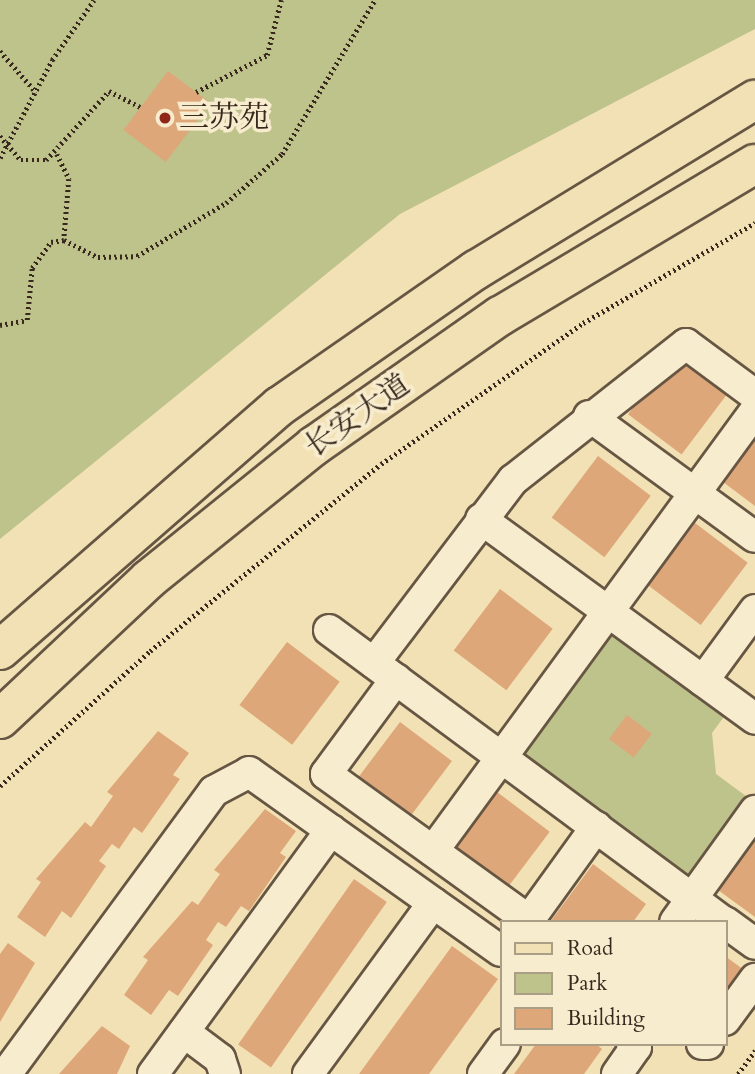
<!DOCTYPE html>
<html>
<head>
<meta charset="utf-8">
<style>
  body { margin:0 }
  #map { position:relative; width:755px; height:1074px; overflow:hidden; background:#f2e1b4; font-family:Cardo,"Noto Serif SC",serif }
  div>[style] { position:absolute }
  .green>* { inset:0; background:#bec28b }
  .building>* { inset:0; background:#dea779; transform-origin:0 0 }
  .path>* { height:4.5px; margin-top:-2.25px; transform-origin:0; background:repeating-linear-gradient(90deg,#38281d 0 2px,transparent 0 5.5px) }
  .roads { filter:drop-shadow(2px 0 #665643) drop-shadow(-2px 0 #665643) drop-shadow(0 2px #665643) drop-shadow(0 -2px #665643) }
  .minor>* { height:30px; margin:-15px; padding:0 15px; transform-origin:15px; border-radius:15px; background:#f7ecce }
  .major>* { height:38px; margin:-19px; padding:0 19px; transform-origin:19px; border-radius:19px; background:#f2e1b4 }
  .dots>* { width:19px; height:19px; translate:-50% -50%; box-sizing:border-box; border:4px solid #f7ecce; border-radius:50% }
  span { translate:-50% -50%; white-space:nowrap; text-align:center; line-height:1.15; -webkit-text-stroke:7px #f7ecce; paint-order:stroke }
  .poi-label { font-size:30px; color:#38281d }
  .left { translate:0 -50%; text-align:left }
  .street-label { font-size:30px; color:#38281d }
  .legend { position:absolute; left:500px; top:920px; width:228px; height:126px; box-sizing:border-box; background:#f7ecce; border:2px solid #ab9e87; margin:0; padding:9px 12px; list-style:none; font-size:21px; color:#38281d }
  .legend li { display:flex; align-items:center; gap:14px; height:35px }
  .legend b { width:35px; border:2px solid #ab9e87 }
</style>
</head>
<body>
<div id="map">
  <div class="green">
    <i style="clip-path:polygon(0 0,755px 0,755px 29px,400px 214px,0 539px)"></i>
    <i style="clip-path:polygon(629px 630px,731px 707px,712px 733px,716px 774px,754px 802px,698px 876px,682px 874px,517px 755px,607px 631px)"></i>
  </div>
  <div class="building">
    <i style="left:168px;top:71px;width:53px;height:74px;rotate:37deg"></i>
    <i style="left:675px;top:352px;width:67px;height:78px;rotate:37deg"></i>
    <i style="clip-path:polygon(755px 440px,755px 506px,723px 482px)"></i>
    <i style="left:598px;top:456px;width:66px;height:77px;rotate:37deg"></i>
    <i style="left:695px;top:523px;width:66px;height:78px;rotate:37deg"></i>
    <i style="left:500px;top:589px;width:66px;height:77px;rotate:37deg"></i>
    <i style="left:287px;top:642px;width:66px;height:79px;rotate:37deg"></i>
    <i style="left:627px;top:715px;width:31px;height:30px;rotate:37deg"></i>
    <i style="left:400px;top:722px;width:65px;height:78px;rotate:37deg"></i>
    <i style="clip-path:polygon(158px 731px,189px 753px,173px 775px,180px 779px,142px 833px,134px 827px,119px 849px,112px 844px,99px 861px,106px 866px,71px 918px,62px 911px,45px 937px,17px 917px,41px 882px,36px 879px,85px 822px,91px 827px,113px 796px,107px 792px)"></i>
    <i style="left:497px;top:792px;width:66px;height:79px;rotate:37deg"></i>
    <i style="clip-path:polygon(265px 809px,296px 831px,280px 853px,286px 857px,249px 911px,241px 906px,226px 927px,218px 922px,206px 940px,213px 945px,178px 996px,169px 990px,151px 1015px,124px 995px,148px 960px,143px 957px,192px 901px,198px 905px,220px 874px,214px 870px)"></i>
    <i style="clip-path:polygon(755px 840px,755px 917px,718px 890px)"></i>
    <i style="clip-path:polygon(593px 864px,646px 904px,633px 922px,550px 922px)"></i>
    <i style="left:354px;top:879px;width:40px;height:202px;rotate:35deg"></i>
    <i style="clip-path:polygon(8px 943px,35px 963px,0 1022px,0 954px)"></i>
    <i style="clip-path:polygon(452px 946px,498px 979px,429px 1074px,359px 1074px)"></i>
    <i style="clip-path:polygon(725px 956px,744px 970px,725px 996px)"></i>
    <i style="clip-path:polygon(102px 1026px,130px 1046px,117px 1074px,59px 1074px)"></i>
    <i style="clip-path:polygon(536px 1044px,596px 1044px,602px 1049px,584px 1074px,514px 1074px)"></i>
  </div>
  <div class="path">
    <i style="left:0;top:51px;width:55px;rotate:48.7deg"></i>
    <i style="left:196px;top:92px;width:80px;rotate:-27.5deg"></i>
    <i style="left:267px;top:55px;width:57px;rotate:-75.7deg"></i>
    <i style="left:0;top:136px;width:32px;rotate:49deg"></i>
    <i style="left:21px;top:160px;width:25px"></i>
    <i style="left:46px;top:160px;width:93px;rotate:-47.6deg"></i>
    <i style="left:109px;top:91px;width:35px;rotate:27deg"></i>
    <i style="left:57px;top:154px;width:28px;rotate:64deg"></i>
    <i style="left:69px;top:179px;width:61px;rotate:94.7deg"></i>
    <i style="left:64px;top:240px;width:38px;rotate:27deg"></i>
    <i style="left:98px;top:257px;width:39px;rotate:-1deg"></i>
    <i style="left:137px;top:256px;width:104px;rotate:-30.8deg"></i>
    <i style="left:226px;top:203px;width:74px;rotate:-41.2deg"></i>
    <i style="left:282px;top:154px;width:180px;rotate:-58.9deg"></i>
    <i style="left:0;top:158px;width:111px;rotate:-62deg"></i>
    <i style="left:52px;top:60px;width:73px;rotate:-55deg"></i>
    <i style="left:0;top:325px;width:27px;rotate:-10deg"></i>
    <i style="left:27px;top:320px;width:52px;rotate:-84.5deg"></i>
    <i style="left:32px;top:268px;width:32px;rotate:-54deg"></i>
    <i style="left:51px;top:242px;width:13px;rotate:-9deg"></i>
    <i style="left:0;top:786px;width:202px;rotate:-42deg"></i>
    <i style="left:150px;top:651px;width:297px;rotate:-39deg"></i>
    <i style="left:381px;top:464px;width:246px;rotate:-34.9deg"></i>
    <i style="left:583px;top:323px;width:199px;rotate:-30.2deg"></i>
    <i style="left:738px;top:1074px;width:29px;rotate:-54deg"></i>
  </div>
  <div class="roads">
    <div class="minor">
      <i style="left:589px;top:416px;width:205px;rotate:36.1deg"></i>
      <i style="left:481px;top:519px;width:339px;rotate:36.1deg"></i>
      <i style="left:329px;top:630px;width:491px;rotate:36.5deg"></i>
      <i style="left:374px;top:663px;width:230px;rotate:-52.8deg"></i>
      <i style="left:513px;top:480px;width:220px;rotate:-38.2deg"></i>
      <i style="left:686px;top:344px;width:86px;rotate:36.5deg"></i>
      <i style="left:396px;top:679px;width:118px;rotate:126.4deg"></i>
      <i style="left:326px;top:774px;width:253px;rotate:35.8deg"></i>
      <i style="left:703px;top:681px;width:88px;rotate:-53.8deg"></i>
      <i style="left:433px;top:851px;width:545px;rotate:-53.8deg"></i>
      <i style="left:529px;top:920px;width:115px;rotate:-54.2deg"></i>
      <i style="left:675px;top:922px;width:137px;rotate:-54.2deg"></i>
      <i style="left:725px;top:922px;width:37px;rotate:36deg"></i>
      <i style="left:725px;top:1020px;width:51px;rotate:-53.8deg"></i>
      <i style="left:184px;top:1032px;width:45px;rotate:36.9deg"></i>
      <i style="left:220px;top:1059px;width:16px;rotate:72deg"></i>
      <i style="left:702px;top:1044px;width:6px"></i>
      <i style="left:6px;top:1074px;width:351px;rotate:-53.7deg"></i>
      <i style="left:214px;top:791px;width:40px;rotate:-28deg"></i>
      <i style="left:249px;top:772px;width:309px;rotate:35.4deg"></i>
      <i style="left:153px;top:1074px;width:302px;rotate:-53.9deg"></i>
      <i style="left:308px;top:1074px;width:212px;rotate:-53.8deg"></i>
      <i style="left:483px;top:1074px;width:37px;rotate:-54deg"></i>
      <i style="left:617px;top:1074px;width:33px;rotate:-55deg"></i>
      <i style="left:636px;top:1047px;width:5px;rotate:-143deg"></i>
    </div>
    <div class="major">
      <i style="left:0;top:650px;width:371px;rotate:-41.1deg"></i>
      <i style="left:280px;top:406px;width:239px;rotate:-34.8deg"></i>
      <i style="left:476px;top:270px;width:327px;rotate:-31.4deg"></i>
      <i style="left:0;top:719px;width:204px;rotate:-43.2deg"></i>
      <i style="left:149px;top:579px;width:212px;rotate:-38.9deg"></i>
      <i style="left:314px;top:446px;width:227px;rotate:-35deg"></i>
      <i style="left:500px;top:316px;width:297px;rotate:-30.8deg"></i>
    </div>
  </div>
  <div class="dots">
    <i style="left:165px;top:118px;background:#8f2418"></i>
  </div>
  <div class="poi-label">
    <span class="left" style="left:179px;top:118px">三苏苑</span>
  </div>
  <div class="street-label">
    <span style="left:358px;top:416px;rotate:-35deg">长安大道</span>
  </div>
  <ul class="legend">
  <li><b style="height:9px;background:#f2e1b4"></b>Road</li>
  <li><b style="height:19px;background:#bec28b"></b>Park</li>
  <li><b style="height:19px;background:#dea779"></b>Building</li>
  </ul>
</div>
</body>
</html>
